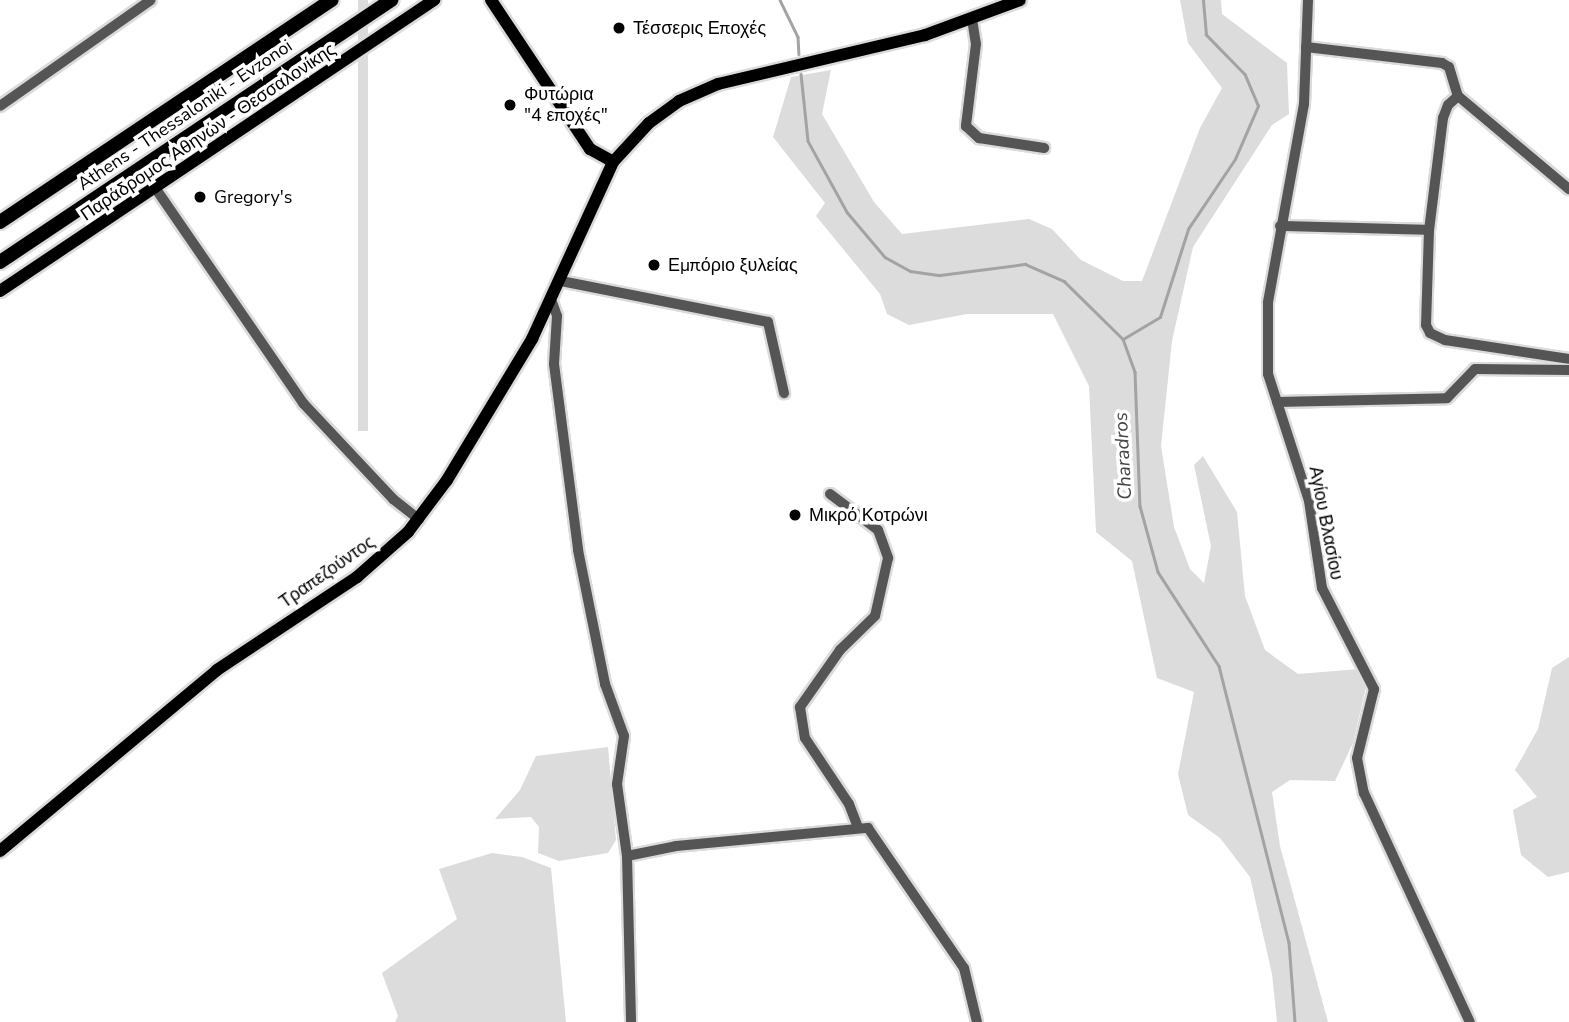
<!DOCTYPE html>
<html>
<head>
<meta charset="utf-8">
<style>
  body { margin:0 }
  #map { position:relative; width:1569px; height:1022px; overflow:hidden; background:#fff; font-family:"Nunito Sans",sans-serif }
  div>[style] { position:absolute }
  .green>* { inset:0; background:#dcdcdc; transform-origin:0 0 }
  .stream>* { height:2.5px; margin:-1.25px; padding:0 1.25px; transform-origin:1.25px; border-radius:1.25px; background:#a3a3a3 }
  .roads { filter:drop-shadow(2px 0 #dbdbdb) drop-shadow(-2px 0 #dbdbdb) drop-shadow(0 2px #dbdbdb) drop-shadow(0 -2px #dbdbdb) }
  .minor>* { height:10px; margin:-5px; padding:0 5px; transform-origin:5px; border-radius:5px; background:#555 }
  .major>* { height:12px; margin:-6px; padding:0 6px; transform-origin:6px; border-radius:6px; background:#000 }
  .highway>* { height:14px; margin:-7px; padding:0 7px; transform-origin:7px; border-radius:7px; background:#000 }
  .dots>* { width:19px; height:19px; translate:-50% -50%; box-sizing:border-box; border:4px solid #fff; border-radius:50% }
  span { translate:-50% -50%; white-space:nowrap; text-align:center; line-height:1.15; -webkit-text-stroke:7px #fff; paint-order:stroke }
  .poi-label { font-size:18px; color:#000 }
  .left { translate:0 -50%; text-align:left }
  .street-label { font-size:18px; color:#000 }
  .water-label { font-size:19px; color:#444; font-style:italic }
</style>
</head>
<body>
<div id="map">
  <div class="green">
    <i style="left:358px;top:0;width:10px;height:431px"></i>
    <i style="clip-path:polygon(1180px 0,1221px 0,1222px 14px,1287px 63px,1289px 114px,1272px 125px,1193px 247px,1172px 341px,1161px 446px,1174px 527px,1190px 569px,1204px 583px,1211px 546px,1194px 465px,1203px 456px,1237px 512px,1245px 596px,1265px 650px,1298px 674px,1359px 669px,1366px 687px,1353px 743px,1335px 781px,1290px 780px,1272px 792px,1280px 846px,1328px 1022px,1277px 1022px,1272px 974px,1250px 877px,1220px 838px,1188px 815px,1178px 774px,1194px 692px,1157px 678px,1132px 561px,1096px 532px,1089px 386px,1053px 314px,967px 314px,909px 325px,887px 314px,880px 294px,816px 216px,825px 203px,773px 137px,791px 77px,831px 70px,822px 114px,874px 202px,902px 234px,1029px 219px,1052px 229px,1081px 260px,1123px 281px,1142px 281px,1200px 128px,1222px 88px,1188px 43px)"></i>
    <i style="clip-path:polygon(1569px 657px,1569px 872px,1548px 877px,1521px 855px,1513px 810px,1537px 797px,1515px 770px,1538px 729px,1552px 668px)"></i>
    <i style="clip-path:polygon(608px 747px,616px 840px,608px 853px,559px 861px,538px 853px,539px 827px,531px 817px,495px 819px,520px 790px,536px 756px)"></i>
    <i style="clip-path:polygon(492px 853px,522px 857px,551px 868px,566px 1022px,395px 1022px,398px 1016px,382px 973px,457px 919px,439px 869px)"></i>
  </div>
  <div class="stream">
    <i style="left:780px;top:0;width:41px;rotate:64.1deg"></i>
    <i style="left:798px;top:37px;width:17px;rotate:87deg"></i>
    <i style="left:801px;top:74px;width:67px;rotate:84deg"></i>
    <i style="left:808px;top:141px;width:81px;rotate:61.2deg"></i>
    <i style="left:847px;top:212px;width:59px;rotate:49.8deg"></i>
    <i style="left:885px;top:257px;width:29px;rotate:29deg"></i>
    <i style="left:910px;top:271px;width:30px;rotate:8deg"></i>
    <i style="left:940px;top:275px;width:86px;rotate:-7.4deg"></i>
    <i style="left:1025px;top:264px;width:43px;rotate:23.6deg"></i>
    <i style="left:1064px;top:281px;width:83px;rotate:44.5deg"></i>
    <i style="left:1123px;top:339px;width:35px;rotate:70deg"></i>
    <i style="left:1135px;top:372px;width:134px;rotate:87.9deg"></i>
    <i style="left:1140px;top:506px;width:68px;rotate:74.7deg"></i>
    <i style="left:1158px;top:572px;width:112px;rotate:57deg"></i>
    <i style="left:1219px;top:666px;width:285px;rotate:75.8deg"></i>
    <i style="left:1289px;top:942px;width:80px;rotate:85.7deg"></i>
    <i style="left:1123px;top:339px;width:43px;rotate:-30.7deg"></i>
    <i style="left:1160px;top:317px;width:92px;rotate:-72.3deg"></i>
    <i style="left:1188px;top:229px;width:84px;rotate:-56.1deg"></i>
    <i style="left:1235px;top:159px;width:58px;rotate:-66.5deg"></i>
    <i style="left:1258px;top:106px;width:34px;rotate:-113deg"></i>
    <i style="left:1245px;top:75px;width:56px;rotate:-134.3deg"></i>
    <i style="left:1206px;top:35px;width:35px;rotate:-95deg"></i>
  </div>
  <div class="roads">
    <div class="minor">
      <i style="left:1308px;top:0;width:104px;rotate:92.2deg"></i>
      <i style="left:1304px;top:104px;width:202px;rotate:100.3deg"></i>
      <i style="left:1268px;top:303px;width:71px;rotate:90deg"></i>
      <i style="left:1268px;top:374px;width:133px;rotate:72.1deg"></i>
      <i style="left:1309px;top:501px;width:88px;rotate:81.5deg"></i>
      <i style="left:1322px;top:588px;width:114px;rotate:62.8deg"></i>
      <i style="left:1374px;top:689px;width:71px;rotate:103.8deg"></i>
      <i style="left:1357px;top:758px;width:36px;rotate:79deg"></i>
      <i style="left:1364px;top:793px;width:252px;rotate:65.2deg"></i>
      <i style="left:972px;top:19px;width:25px;rotate:81deg"></i>
      <i style="left:976px;top:44px;width:83px;rotate:97deg"></i>
      <i style="left:966px;top:126px;width:18px;rotate:43deg"></i>
      <i style="left:979px;top:138px;width:66px;rotate:8.7deg"></i>
      <i style="left:1306px;top:47px;width:137px;rotate:6.7deg"></i>
      <i style="left:1442px;top:63px;width:8px;rotate:30deg"></i>
      <i style="left:1449px;top:67px;width:30px;rotate:73deg"></i>
      <i style="left:1458px;top:96px;width:145px;rotate:40deg"></i>
      <i style="left:1458px;top:96px;width:13px;rotate:138deg"></i>
      <i style="left:1448px;top:105px;width:14px;rotate:111deg"></i>
      <i style="left:1443px;top:118px;width:113px;rotate:97.1deg"></i>
      <i style="left:1429px;top:230px;width:95px;rotate:91.8deg"></i>
      <i style="left:1426px;top:325px;width:9px;rotate:63deg"></i>
      <i style="left:1430px;top:333px;width:17px;rotate:25deg"></i>
      <i style="left:1445px;top:340px;width:125px;rotate:8.7deg"></i>
      <i style="left:0;top:106px;width:184px;rotate:-35.1deg"></i>
      <i style="left:156px;top:189px;width:260px;rotate:55.5deg"></i>
      <i style="left:303px;top:403px;width:132px;rotate:46.8deg"></i>
      <i style="left:393px;top:499px;width:33px;rotate:38deg"></i>
      <i style="left:1280px;top:226px;width:149px;rotate:1.5deg"></i>
      <i style="left:561px;top:281px;width:211px;rotate:11.2deg"></i>
      <i style="left:768px;top:322px;width:73px;rotate:77.3deg"></i>
      <i style="left:552px;top:302px;width:15px;rotate:70deg"></i>
      <i style="left:557px;top:316px;width:48px;rotate:93.6deg"></i>
      <i style="left:554px;top:364px;width:188px;rotate:82.6deg"></i>
      <i style="left:578px;top:550px;width:137px;rotate:78.6deg"></i>
      <i style="left:605px;top:684px;width:55px;rotate:69.9deg"></i>
      <i style="left:624px;top:736px;width:49px;rotate:98.3deg"></i>
      <i style="left:617px;top:784px;width:73px;rotate:82.1deg"></i>
      <i style="left:627px;top:856px;width:166px;rotate:88.6deg"></i>
      <i style="left:1277px;top:402px;width:170px;rotate:-1.3deg"></i>
      <i style="left:1447px;top:398px;width:40px;rotate:-46deg"></i>
      <i style="left:1475px;top:369px;width:94px;rotate:0.6deg"></i>
      <i style="left:830px;top:494px;width:60px;rotate:36.9deg"></i>
      <i style="left:878px;top:530px;width:30px;rotate:70deg"></i>
      <i style="left:888px;top:558px;width:59px;rotate:102.6deg"></i>
      <i style="left:875px;top:616px;width:49px;rotate:135.8deg"></i>
      <i style="left:840px;top:650px;width:70px;rotate:125.1deg"></i>
      <i style="left:800px;top:707px;width:31px;rotate:81deg"></i>
      <i style="left:805px;top:738px;width:79px;rotate:56.3deg"></i>
      <i style="left:849px;top:804px;width:25px;rotate:69deg"></i>
      <i style="left:627px;top:856px;width:50px;rotate:-11.5deg"></i>
      <i style="left:676px;top:846px;width:193px;rotate:-5.4deg"></i>
      <i style="left:868px;top:828px;width:170px;rotate:55.6deg"></i>
      <i style="left:964px;top:968px;width:56px;rotate:76.5deg"></i>
    </div>
    <div class="major">
      <i style="left:491px;top:0;width:179px;rotate:56.4deg"></i>
      <i style="left:590px;top:149px;width:26px;rotate:29deg"></i>
      <i style="left:0;top:291px;width:523px;rotate:-33.84deg"></i>
      <i style="left:0;top:851px;width:283px;rotate:-39.8deg"></i>
      <i style="left:217px;top:670px;width:168px;rotate:-33.6deg"></i>
      <i style="left:357px;top:577px;width:68px;rotate:-41.4deg"></i>
      <i style="left:408px;top:532px;width:65px;rotate:-53.1deg"></i>
      <i style="left:447px;top:480px;width:165px;rotate:-58.9deg"></i>
      <i style="left:532px;top:339px;width:195px;rotate:-65.4deg"></i>
      <i style="left:613px;top:162px;width:53px;rotate:-47.3deg"></i>
      <i style="left:649px;top:123px;width:37px;rotate:-36deg"></i>
      <i style="left:679px;top:101px;width:43px;rotate:-23.6deg"></i>
      <i style="left:718px;top:84px;width:213px;rotate:-13.3deg"></i>
      <i style="left:925px;top:35px;width:101px;rotate:-20.2deg"></i>
    </div>
    <div class="highway">
      <i style="left:0;top:222px;width:399px;rotate:-33.8deg"></i>
      <i style="left:0;top:262px;width:471px;rotate:-33.8deg"></i>
    </div>
  </div>
  <div class="dots">
    <i style="left:619px;top:28px;background:#000"></i>
    <i style="left:510px;top:105px;background:#000"></i>
    <i style="left:200px;top:197px;background:#000"></i>
    <i style="left:654px;top:265px;background:#000"></i>
    <i style="left:795px;top:515px;background:#000"></i>
  </div>
  <div class="poi-label">
    <span class="left" style="left:633px;top:28px">Τέσσερις Εποχές</span>
    <span class="left" style="left:524px;top:105px">Φυτώρια<br>"4 εποχές"</span>
    <span class="left" style="left:214px;top:197px">Gregory's</span>
    <span class="left" style="left:668px;top:265px">Εμπόριο ξυλείας</span>
    <span class="left" style="left:809px;top:515px">Μικρό Κοτρώνι</span>
  </div>
  <div class="street-label">
    <span style="left:185px;top:115px;rotate:-34deg">Athens - Thessaloniki - Evzonoi</span>
    <span style="left:208px;top:132px;rotate:-34deg">Παράδρομος Αθηνών - Θεσσαλονίκης</span>
    <span style="left:1326px;top:523px;rotate:79deg">Αγίου Βλασίου</span>
    <span style="left:327px;top:572px;rotate:-35deg">Τραπεζούντος</span>
  </div>
  <div class="water-label">
    <span style="left:1124px;top:456px;rotate:-93deg">Charadros</span>
  </div>
</div>
</body>
</html>
